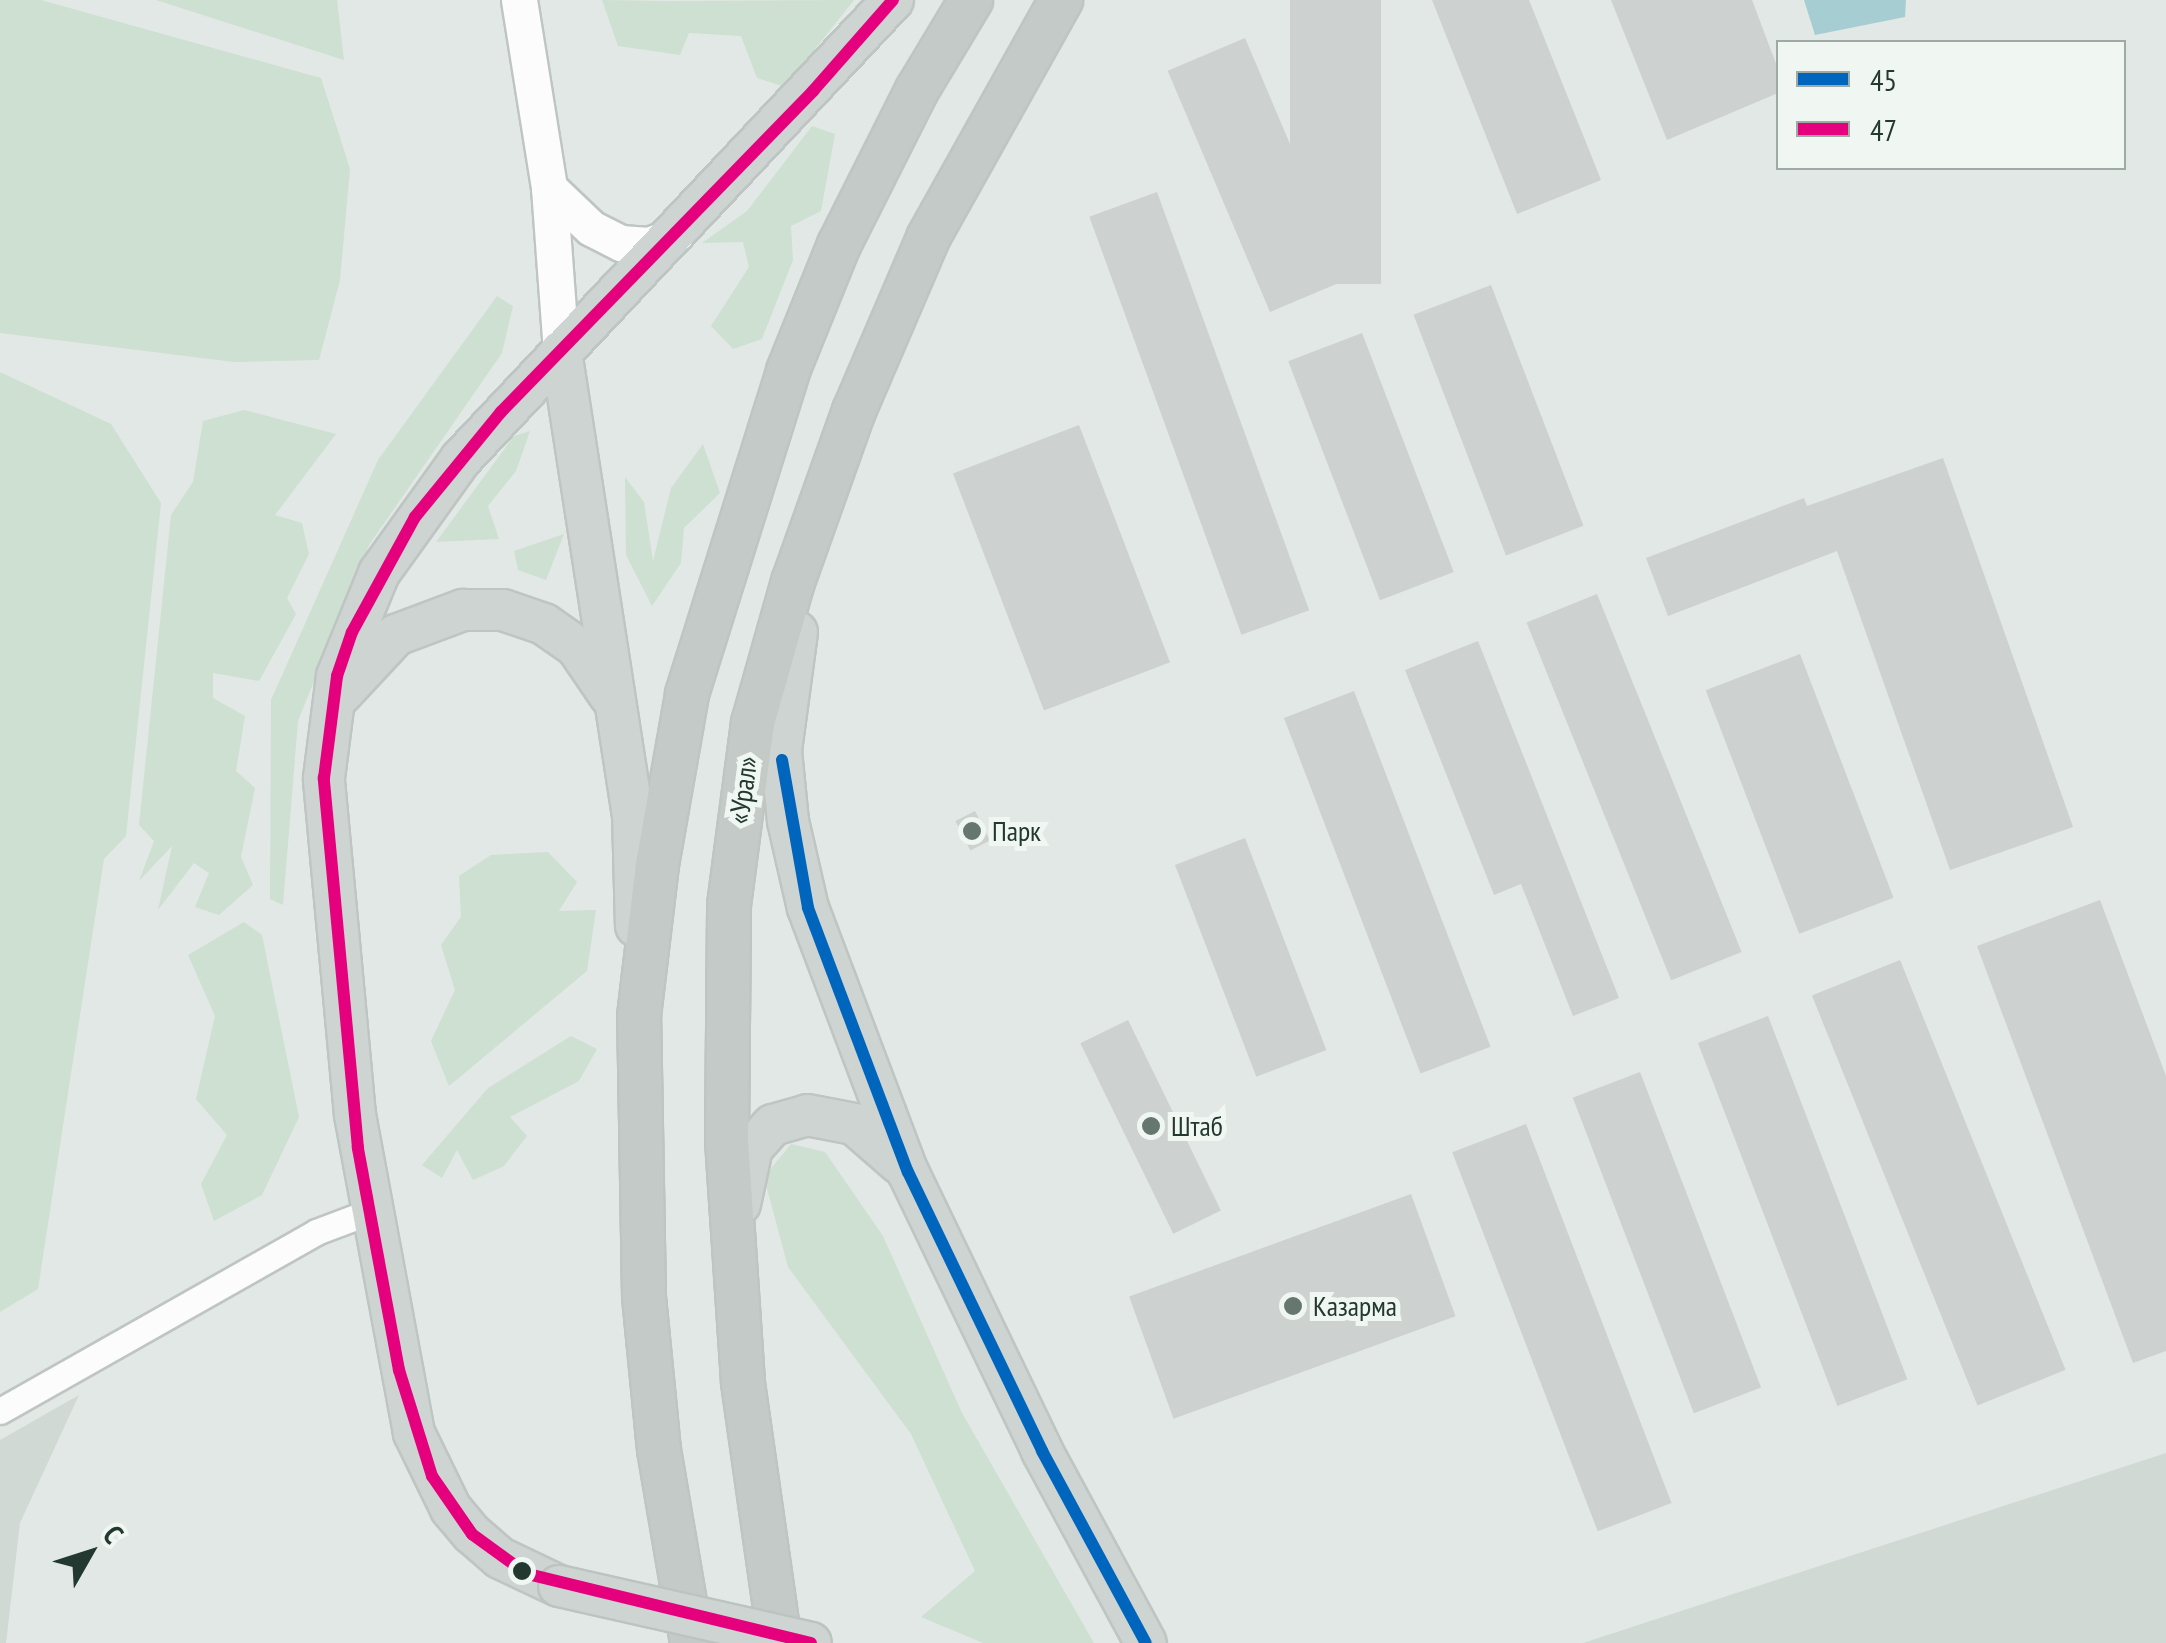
<!DOCTYPE html>
<html>
<head>
<meta charset="utf-8">
<style>
  body { margin:0 }
  #map { position:relative; width:2166px; height:1643px; overflow:hidden; background:#e2e8e5; font-family:"PT Sans Narrow",sans-serif }
  div>[style] { position:absolute }
  .built>* { inset:0; background:#d1d9d5 }
  .green>* { inset:0; background:#cde0d1 }
  .water>* { inset:0; background:#a6ced2 }
  .building>* { inset:0; background:#cdd1cf; transform-origin:0 0 }
  .roads { filter:drop-shadow(2px 0 #bfc5c2) drop-shadow(-2px 0 #bfc5c2) drop-shadow(0 2px #bfc5c2) drop-shadow(0 -2px #bfc5c2) }
  .minor>* { height:25px; margin:-12.5px; padding:0 12.5px; transform-origin:12.5px; border-radius:12.5px; background:#fbfcfb }
  .secondary>* { height:35px; margin:-17.5px; padding:0 17.5px; transform-origin:17.5px; border-radius:17.5px; background:#fbfcfb }
  .primary>* { height:40px; margin:-20px; padding:0 20px; transform-origin:20px; border-radius:20px; background:#ced4d1 }
  .trunk>* { height:42px; margin:-21px; padding:0 21px; transform-origin:21px; border-radius:21px; background:#c4cac8 }
  .bridges { filter:drop-shadow(2px 0 #bcc4c1) drop-shadow(-2px 0 #bcc4c1) drop-shadow(0 2px #bcc4c1) drop-shadow(0 -2px #bcc4c1) }
  .primary-bridge>* { height:40px; margin:-20px; padding:0 20px; transform-origin:20px; border-radius:20px; background:#ced4d1 }
  .bus-1>* { height:12px; margin:-6px; padding:0 6px; transform-origin:6px; border-radius:6px; background:#0065bd }
  .bus-2>* { height:12px; margin:-6px; padding:0 6px; transform-origin:6px; border-radius:6px; background:#e5007d }
  .dots>* { width:28px; height:28px; translate:-50% -50%; box-sizing:border-box; border:5px solid #f0f7f3; border-radius:50% }
  span { translate:-50% -50%; white-space:nowrap; text-align:center; line-height:1.15; -webkit-text-stroke:10px #f0f7f3; paint-order:stroke }
  .street-label { font-size:28px; color:#233831 }
  .poi-label { font-size:28px; color:#233831 }
  .left { translate:0 -50%; text-align:left }
  .legend { position:absolute; left:1776px; top:40px; width:350px; height:130px; box-sizing:border-box; background:#f0f7f3; border:2px solid #9eaba5; margin:0; padding:12px 18px; list-style:none; font-size:30px; color:#233831 }
  .legend li { display:flex; align-items:center; gap:20px; height:50px }
  .legend b { width:50px; border:2px solid #9eaba5 }
  .north { position:absolute; left:40px; top:1503px; width:100px; height:100px; -webkit-text-stroke:8px #f0f7f3; paint-order:stroke; rotate:51deg; font-size:28px; font-weight:700; line-height:40px; text-align:center; color:#233831 }
  .north::after { content:''; display:block; margin:auto; width:35px; height:45px; background:#233831; clip-path:polygon(50% 0,100% 100%,50% 72%,0 100%) }
</style>
</head>
<body>
<div id="map">
  <div class="built">
    <i style="clip-path:polygon(79px 1395px,20px 1523px,6px 1643px,0 1643px,0 1440px)"></i>
    <i style="clip-path:polygon(2166px 1453px,2166px 1643px,1583px 1643px)"></i>
  </div>
  <div class="green">
    <i style="clip-path:polygon(0 0,41px 0,321px 78px,350px 169px,340px 280px,319px 360px,234px 362px,0 333px)"></i>
    <i style="clip-path:polygon(156px 0,337px 0,344px 60px)"></i>
    <i style="clip-path:polygon(602px 0,667px 1px,854px 0,785px 87px,757px 78px,741px 36px,689px 33px,680px 55px,618px 46px)"></i>
    <i style="clip-path:polygon(812px 126px,835px 134px,821px 211px,791px 226px,793px 260px,762px 339px,733px 349px,711px 326px,749px 267px,743px 242px,702px 243px,747px 211px)"></i>
    <i style="clip-path:polygon(497px 296px,513px 306px,502px 353px,369px 545px,298px 721px,283px 905px,270px 899px,271px 700px,378px 460px)"></i>
    <i style="clip-path:polygon(0 372px,111px 424px,161px 503px,126px 836px,104px 859px,38px 1289px,0 1312px)"></i>
    <i style="clip-path:polygon(244px 410px,336px 434px,275px 515px,302px 523px,309px 554px,287px 598px,296px 614px,259px 681px,213px 673px,213px 698px,245px 716px,236px 771px,255px 788px,241px 857px,253px 885px,219px 915px,195px 907px,209px 873px,194px 863px,158px 910px,172px 846px,139px 881px,154px 841px,139px 825px,171px 515px,193px 482px,203px 421px)"></i>
    <i style="clip-path:polygon(530px 431px,516px 471px,488px 506px,499px 539px,436px 542px,514px 436px)"></i>
    <i style="clip-path:polygon(703px 444px,720px 493px,684px 528px,681px 563px,652px 606px,626px 555px,625px 477px,644px 502px,653px 561px,671px 488px)"></i>
    <i style="clip-path:polygon(564px 534px,546px 580px,518px 570px,514px 551px)"></i>
    <i style="clip-path:polygon(548px 852px,577px 882px,559px 911px,596px 910px,587px 971px,449px 1086px,431px 1041px,455px 990px,441px 945px,461px 917px,459px 876px,491px 855px)"></i>
    <i style="clip-path:polygon(244px 922px,262px 935px,299px 1117px,262px 1195px,214px 1221px,201px 1184px,227px 1135px,196px 1099px,215px 1016px,188px 955px)"></i>
    <i style="clip-path:polygon(571px 1036px,597px 1049px,579px 1081px,510px 1117px,527px 1136px,504px 1166px,473px 1180px,457px 1150px,442px 1178px,422px 1165px,488px 1088px)"></i>
    <i style="clip-path:polygon(791px 1144px,825px 1152px,883px 1236px,962px 1413px,1094px 1643px,983px 1643px,921px 1617px,975px 1571px,911px 1434px,788px 1267px,764px 1177px)"></i>
  </div>
  <div class="water">
    <i style="clip-path:polygon(1804px 0,1906px 0,1905px 17px,1815px 35px)"></i>
  </div>
  <div class="building">
    <i style="left:1290px;top:0;width:91px;height:284px"></i>
    <i style="clip-path:polygon(1432px 0,1529px 0,1601px 180px,1517px 214px)"></i>
    <i style="clip-path:polygon(1611px 0,1752px 0,1778px 69px,1778px 93px,1667px 140px)"></i>
    <i style="left:1245px;top:38px;width:262px;height:84px;rotate:67deg"></i>
    <i style="left:1157px;top:192px;width:445px;height:72px;rotate:70deg"></i>
    <i style="left:1491px;top:285px;width:258px;height:83px;rotate:69deg"></i>
    <i style="left:1362px;top:333px;width:256px;height:79px;rotate:69deg"></i>
    <i style="left:1079px;top:425px;width:254px;height:135px;rotate:69deg"></i>
    <i style="clip-path:polygon(1943px 458px,2073px 827px,1950px 870px,1837px 551px,1668px 616px,1646px 558px,1804px 498px,1807px 506px)"></i>
    <i style="left:1597px;top:594px;width:386px;height:76px;rotate:68deg"></i>
    <i style="clip-path:polygon(1478px 641px,1619px 998px,1573px 1016px,1521px 884px,1494px 895px,1405px 670px)"></i>
    <i style="left:1800px;top:654px;width:261px;height:101px;rotate:69deg"></i>
    <i style="left:1354px;top:691px;width:381px;height:75px;rotate:69deg"></i>
    <i style="left:975px;top:811px;width:33px;height:22px;rotate:63deg"></i>
    <i style="left:1245px;top:838px;width:227px;height:75px;rotate:69deg"></i>
    <i style="clip-path:polygon(2100px 900px,2166px 1076px,2166px 1351px,2133px 1363px,1977px 946px)"></i>
    <i style="left:1900px;top:960px;width:442px;height:95px;rotate:68deg"></i>
    <i style="left:1768px;top:1016px;width:389px;height:75px;rotate:69deg"></i>
    <i style="left:1128px;top:1020px;width:212px;height:53px;rotate:64deg"></i>
    <i style="left:1640px;top:1072px;width:338px;height:72px;rotate:69deg"></i>
    <i style="left:1526px;top:1124px;width:406px;height:79px;rotate:69deg"></i>
    <i style="left:1411px;top:1194px;width:130px;height:300px;rotate:70deg"></i>
  </div>
  <div class="roads">
    <div class="minor">
      <i style="left:0;top:1411px;width:363px;rotate:-29.5deg"></i>
      <i style="left:316px;top:1232px;width:57px;rotate:-20.7deg"></i>
    </div>
    <div class="secondary">
      <i style="left:519px;top:0;width:190px;rotate:80.9deg"></i>
      <i style="left:549px;top:188px;width:163px;rotate:85.8deg"></i>
      <i style="left:549px;top:188px;width:58px;rotate:43.6deg"></i>
      <i style="left:591px;top:228px;width:34px;rotate:27deg"></i>
      <i style="left:621px;top:243px;width:28px;rotate:4deg"></i>
      <i style="left:649px;top:245px;width:29px;rotate:-22deg"></i>
    </div>
    <div class="primary">
      <i style="left:561px;top:351px;width:469px;rotate:81.2deg"></i>
      <i style="left:633px;top:814px;width:112px;rotate:88.5deg"></i>
      <i style="left:797px;top:632px;width:120px;rotate:97.7deg"></i>
      <i style="left:781px;top:751px;width:70px;rotate:84.3deg"></i>
      <i style="left:788px;top:821px;width:89px;rotate:77.1deg"></i>
      <i style="left:808px;top:908px;width:282px;rotate:69.3deg"></i>
      <i style="left:908px;top:1172px;width:310px;rotate:64.3deg"></i>
      <i style="left:1042px;top:1451px;width:218px;rotate:61.6deg"></i>
      <i style="left:341px;top:694px;width:81px;rotate:-47deg"></i>
      <i style="left:396px;top:635px;width:72px;rotate:-20.5deg"></i>
      <i style="left:463px;top:610px;width:40px"></i>
      <i style="left:503px;top:610px;width:43px;rotate:18.9deg"></i>
      <i style="left:544px;top:624px;width:39px;rotate:35deg"></i>
      <i style="left:576px;top:646px;width:60px;rotate:55.8deg"></i>
      <i style="left:740px;top:1204px;width:57px;rotate:-77.9deg"></i>
      <i style="left:752px;top:1148px;width:31px;rotate:-48deg"></i>
      <i style="left:773px;top:1125px;width:35px;rotate:-16deg"></i>
      <i style="left:807px;top:1115px;width:48px;rotate:10.8deg"></i>
      <i style="left:854px;top:1124px;width:60px;rotate:40.9deg"></i>
      <i style="left:559px;top:1586px;width:65px;rotate:-154.6deg"></i>
      <i style="left:500px;top:1558px;width:37px;rotate:-139deg"></i>
      <i style="left:472px;top:1534px;width:33px;rotate:-130deg"></i>
      <i style="left:451px;top:1509px;width:85px;rotate:-116deg"></i>
      <i style="left:414px;top:1433px;width:323px;rotate:-100.5deg"></i>
      <i style="left:355px;top:1115px;width:338px;rotate:-95.3deg"></i>
      <i style="left:324px;top:778px;width:103px;rotate:-82.7deg"></i>
      <i style="left:337px;top:676px;width:111px;rotate:-67.8deg"></i>
      <i style="left:379px;top:573px;width:140px;rotate:-54.3deg"></i>
      <i style="left:461px;top:459px;width:630px;rotate:-46.74deg"></i>
    </div>
    <div class="trunk">
      <i style="left:692px;top:1643px;width:196px;rotate:-99.7deg"></i>
      <i style="left:659px;top:1450px;width:155px;rotate:-95.6deg"></i>
      <i style="left:644px;top:1296px;width:280px;rotate:-91deg"></i>
      <i style="left:639px;top:1016px;width:152px;rotate:-83.2deg"></i>
      <i style="left:657px;top:865px;width:174px;rotate:-80deg"></i>
      <i style="left:687px;top:694px;width:338px;rotate:-72.6deg"></i>
      <i style="left:788px;top:371px;width:136px;rotate:-68deg"></i>
      <i style="left:839px;top:245px;width:174px;rotate:-63.3deg"></i>
      <i style="left:917px;top:90px;width:105px;rotate:-59deg"></i>
      <i style="left:780px;top:1643px;width:264px;rotate:-98.1deg"></i>
      <i style="left:743px;top:1382px;width:242px;rotate:-93.8deg"></i>
      <i style="left:727px;top:1141px;width:236px;rotate:-89.5deg"></i>
      <i style="left:729px;top:905px;width:184px;rotate:-82.5deg"></i>
      <i style="left:753px;top:723px;width:147px;rotate:-74.2deg"></i>
      <i style="left:793px;top:582px;width:182px;rotate:-70.4deg"></i>
      <i style="left:854px;top:411px;width:188px;rotate:-66.8deg"></i>
      <i style="left:928px;top:238px;width:273px;rotate:-60.8deg"></i>
    </div>
  </div>
  <div class="bridges">
    <div class="primary-bridge">
      <i style="left:559px;top:1586px;width:258px;rotate:12.7deg"></i>
    </div>
  </div>
  <div class="bus-1">
    <i style="left:782px;top:760px;width:150px;rotate:80deg"></i>
    <i style="left:808px;top:908px;width:282px;rotate:69.3deg"></i>
    <i style="left:908px;top:1172px;width:310px;rotate:64.3deg"></i>
    <i style="left:1042px;top:1451px;width:218px;rotate:61.6deg"></i>
  </div>
  <div class="bus-2">
    <i style="left:811px;top:1643px;width:292px;rotate:-166.3deg"></i>
    <i style="left:527px;top:1574px;width:68px;rotate:-144deg"></i>
    <i style="left:472px;top:1534px;width:70px;rotate:-124.6deg"></i>
    <i style="left:432px;top:1476px;width:111px;rotate:-107.3deg"></i>
    <i style="left:399px;top:1370px;width:226px;rotate:-100.5deg"></i>
    <i style="left:358px;top:1148px;width:372px;rotate:-95.3deg"></i>
    <i style="left:324px;top:778px;width:103px;rotate:-82.7deg"></i>
    <i style="left:337px;top:676px;width:46px;rotate:-71.2deg"></i>
    <i style="left:352px;top:632px;width:131px;rotate:-61.3deg"></i>
    <i style="left:415px;top:517px;width:136px;rotate:-50.7deg"></i>
    <i style="left:501px;top:412px;width:448px;rotate:-45.8deg"></i>
    <i style="left:813px;top:91px;width:121px;rotate:-48.7deg"></i>
  </div>
  <div class="dots">
    <i style="left:972px;top:831px;background:#667670"></i>
    <i style="left:1151px;top:1126px;background:#667670"></i>
    <i style="left:1293px;top:1306px;background:#667670"></i>
    <i style="left:522px;top:1571px;background:#233831"></i>
  </div>
  <div class="street-label">
    <span style="left:743px;top:790px;rotate:-82deg">«Урал»</span>
  </div>
  <div class="poi-label">
    <span class="left" style="left:992px;top:831px">Парк</span>
    <span class="left" style="left:1171px;top:1126px">Штаб</span>
    <span class="left" style="left:1313px;top:1306px">Казарма</span>
  </div>
  <ul class="legend">
  <li><b style="height:12px;background:#0065bd"></b>45</li>
  <li><b style="height:12px;background:#e5007d"></b>47</li>
  </ul>
  <div class="north">С</div>
</div>
</body>
</html>
